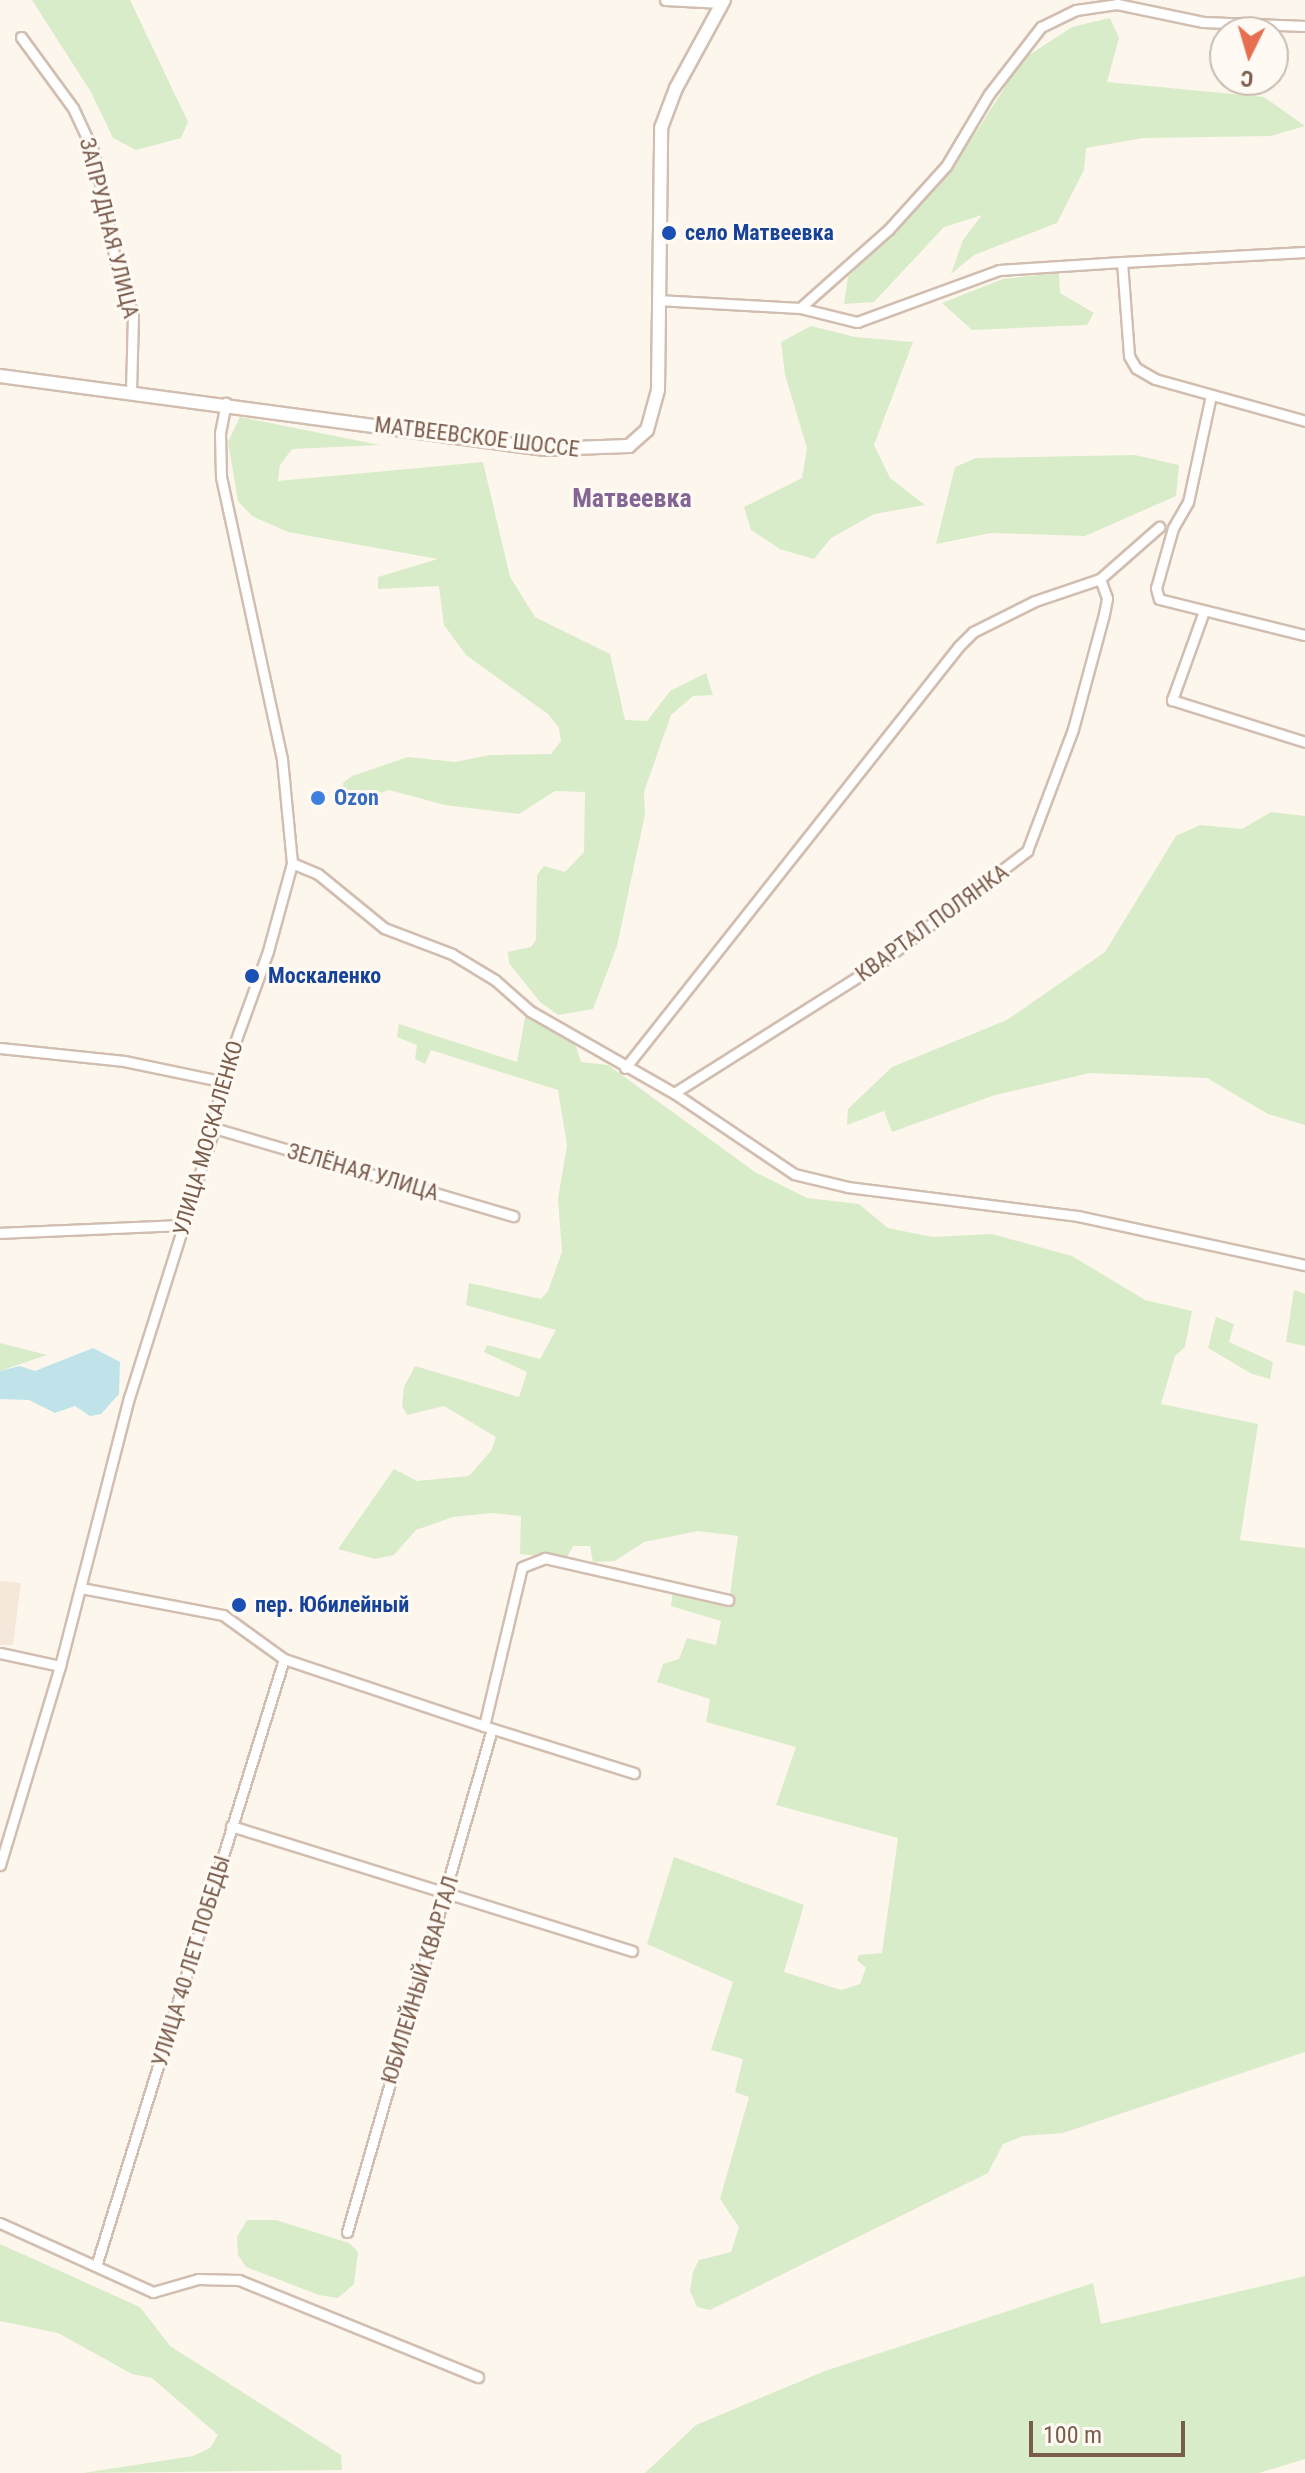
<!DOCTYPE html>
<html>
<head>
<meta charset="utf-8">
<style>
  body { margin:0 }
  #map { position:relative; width:1305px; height:2473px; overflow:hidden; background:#fdf6ec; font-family:"Roboto Condensed",sans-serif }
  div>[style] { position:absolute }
  .residential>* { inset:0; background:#f5e8da }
  .green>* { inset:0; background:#d8ecc9 }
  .water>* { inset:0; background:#bfe3e8 }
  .roads { filter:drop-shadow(2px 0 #d1beb0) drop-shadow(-2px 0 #d1beb0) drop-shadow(0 2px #d1beb0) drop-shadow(0 -2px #d1beb0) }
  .minor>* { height:9px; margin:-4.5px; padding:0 4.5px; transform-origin:4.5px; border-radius:4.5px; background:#fff }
  .secondary>* { height:12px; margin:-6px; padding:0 6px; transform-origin:6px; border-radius:6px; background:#fff }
  .dots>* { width:22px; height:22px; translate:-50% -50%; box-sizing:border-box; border:4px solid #fffaf3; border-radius:50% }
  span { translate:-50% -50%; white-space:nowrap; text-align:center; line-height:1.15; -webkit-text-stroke:6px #fffaf3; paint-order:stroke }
  .street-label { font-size:22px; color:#7a5c4d }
  .transit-label { font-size:22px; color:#164399; font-weight:700 }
  .left { translate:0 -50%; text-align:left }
  .shop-label { font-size:22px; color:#366cbe; font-weight:700 }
  .quarter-label { font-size:26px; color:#846695; font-weight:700 }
  .north { position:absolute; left:1209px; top:16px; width:80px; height:80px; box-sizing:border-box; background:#fffaf3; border:2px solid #cabbb1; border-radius:50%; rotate:185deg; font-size:22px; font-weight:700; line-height:32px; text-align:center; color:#7a5c4d }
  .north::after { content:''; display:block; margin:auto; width:28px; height:36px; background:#e76f51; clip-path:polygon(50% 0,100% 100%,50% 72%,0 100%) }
  .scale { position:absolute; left:1029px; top:2421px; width:156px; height:36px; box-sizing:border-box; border:4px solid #7a5c4d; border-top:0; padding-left:10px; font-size:24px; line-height:28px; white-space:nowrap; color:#7a5c4d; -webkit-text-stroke:6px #fffaf3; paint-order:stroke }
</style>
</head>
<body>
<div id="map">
  <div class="residential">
    <i style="clip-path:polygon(0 1581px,21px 1583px,13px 1645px,0 1645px)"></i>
  </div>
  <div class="green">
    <i style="clip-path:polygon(32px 0,130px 0,188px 122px,181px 138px,136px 150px,113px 138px,91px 92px)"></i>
    <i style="clip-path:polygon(1110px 18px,1119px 38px,1107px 82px,1264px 97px,1305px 126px,1271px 136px,1143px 138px,1086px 148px,1084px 170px,1057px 223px,974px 255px,951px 274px,963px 240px,982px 215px,944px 227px,874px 302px,844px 304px,848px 277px,951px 171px,1023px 59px,1072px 27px)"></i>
    <i style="clip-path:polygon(1059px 273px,1060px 293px,1094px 313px,1087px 325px,972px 330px,942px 303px,1003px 279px)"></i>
    <i style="clip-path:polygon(811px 326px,855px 337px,913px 342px,874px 445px,890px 478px,925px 505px,874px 514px,831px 538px,814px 559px,780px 549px,751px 530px,744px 507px,802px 478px,807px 448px,785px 375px,781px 342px)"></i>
    <i style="clip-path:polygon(240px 417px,380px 445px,292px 449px,280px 465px,278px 481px,483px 462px,510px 577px,535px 617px,610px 654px,625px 720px,647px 721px,670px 691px,706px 673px,713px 695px,693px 696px,671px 715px,644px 792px,645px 814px,617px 946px,593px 1009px,558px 1015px,540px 1002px,509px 963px,508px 952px,531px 947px,536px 940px,537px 875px,544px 866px,565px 872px,584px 852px,585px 792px,555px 791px,519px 814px,445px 805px,389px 790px,353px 802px,343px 794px,343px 783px,352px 776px,408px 757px,455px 762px,490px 755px,551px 754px,561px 741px,559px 728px,548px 714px,466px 655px,444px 625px,439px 586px,378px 589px,378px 577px,438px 559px,288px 532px,252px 516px,238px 501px,228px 442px)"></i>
    <i style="clip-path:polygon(1135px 455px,1179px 465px,1176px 496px,1085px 536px,991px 533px,936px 544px,955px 467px,976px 458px)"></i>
    <i style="clip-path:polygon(1271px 812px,1305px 816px,1305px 1125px,1268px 1114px,1207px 1078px,1090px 1073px,995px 1095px,892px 1132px,884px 1111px,847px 1125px,848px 1109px,892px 1067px,1007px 1020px,1105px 952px,1176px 836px,1200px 825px,1242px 829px)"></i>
    <i style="clip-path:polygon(526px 1013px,575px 1044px,581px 1062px,608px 1065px,755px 1172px,807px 1198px,859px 1204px,888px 1228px,932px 1237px,992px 1234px,1072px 1256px,1145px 1300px,1192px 1311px,1185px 1347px,1175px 1356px,1161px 1404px,1258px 1424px,1240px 1540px,1305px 1548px,1305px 2052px,1063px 2133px,1023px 2136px,1003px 2144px,988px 2173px,710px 2310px,697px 2307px,690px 2291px,693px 2272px,699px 2260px,731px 2252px,739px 2227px,720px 2199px,749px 2097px,735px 2092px,743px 2059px,711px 2050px,733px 1982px,647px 1944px,674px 1857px,804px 1905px,784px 1972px,841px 1990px,860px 1984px,866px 1968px,857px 1960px,859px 1955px,882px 1953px,898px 1838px,776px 1805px,796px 1747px,706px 1722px,710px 1699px,657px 1682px,663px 1664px,679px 1659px,687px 1638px,716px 1645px,721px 1621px,671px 1606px,673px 1590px,729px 1602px,738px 1536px,698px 1531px,644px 1542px,615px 1561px,593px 1562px,590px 1546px,573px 1546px,566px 1559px,520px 1554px,521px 1516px,492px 1513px,453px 1517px,416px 1530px,394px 1555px,375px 1559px,338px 1549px,394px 1469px,417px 1481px,469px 1476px,491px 1451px,496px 1437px,444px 1406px,407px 1415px,402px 1406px,404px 1387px,415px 1366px,519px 1397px,527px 1372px,484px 1352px,487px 1345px,540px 1359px,556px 1330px,466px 1305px,469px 1283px,541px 1299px,548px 1291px,562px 1252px,558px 1199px,567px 1145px,558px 1090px,431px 1050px,425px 1064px,415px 1059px,417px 1045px,397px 1037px,399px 1024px,517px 1062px)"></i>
    <i style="clip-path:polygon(1294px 1290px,1305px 1294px,1305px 1346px,1286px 1342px)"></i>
    <i style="clip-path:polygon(1216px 1317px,1234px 1324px,1229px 1342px,1273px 1362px,1270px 1379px,1252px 1374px,1208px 1348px)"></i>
    <i style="clip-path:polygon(0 1343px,47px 1355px,0 1371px)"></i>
    <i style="clip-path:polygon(247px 2220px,276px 2220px,349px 2243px,358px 2252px,354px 2284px,338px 2298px,319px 2295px,246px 2267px,238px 2255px,237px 2237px)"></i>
    <i style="clip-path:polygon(0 2244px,140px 2307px,170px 2346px,341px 2455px,342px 2470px,83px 2473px,193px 2456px,210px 2448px,218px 2435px,152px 2378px,132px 2374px,58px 2333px,0 2321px)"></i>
    <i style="clip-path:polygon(1305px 2276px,1305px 2459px,1259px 2473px,645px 2473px,696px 2425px,825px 2371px,1093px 2283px,1101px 2324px)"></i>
  </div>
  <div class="water">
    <i style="clip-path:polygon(93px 1348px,120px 1362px,119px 1394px,101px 1414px,90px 1416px,75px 1406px,55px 1413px,29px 1400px,0 1399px,0 1371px,20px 1366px,35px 1371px)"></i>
  </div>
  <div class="roads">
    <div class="minor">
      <i style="left:665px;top:0;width:57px;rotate:3deg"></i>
      <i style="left:21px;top:37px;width:88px;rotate:53.8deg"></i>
      <i style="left:73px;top:108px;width:50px;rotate:65deg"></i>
      <i style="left:94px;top:153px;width:113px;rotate:78.8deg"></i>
      <i style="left:116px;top:264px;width:54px;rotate:71.6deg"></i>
      <i style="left:133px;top:315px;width:75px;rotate:91.5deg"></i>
      <i style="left:1305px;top:252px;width:183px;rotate:176.9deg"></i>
      <i style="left:1122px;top:262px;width:94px;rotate:85.7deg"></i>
      <i style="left:1129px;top:356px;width:14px;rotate:60deg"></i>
      <i style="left:1136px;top:368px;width:22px;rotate:30deg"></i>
      <i style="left:1155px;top:379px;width:156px;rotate:15.6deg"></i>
      <i style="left:657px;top:300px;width:143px;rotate:3.2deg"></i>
      <i style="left:800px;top:308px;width:59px;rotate:13.8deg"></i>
      <i style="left:857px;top:322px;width:151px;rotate:-20.1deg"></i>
      <i style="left:999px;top:270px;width:123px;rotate:-3.7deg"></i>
      <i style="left:800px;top:308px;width:118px;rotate:-41.6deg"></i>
      <i style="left:888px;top:230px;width:86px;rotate:-47.8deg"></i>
      <i style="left:946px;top:166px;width:84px;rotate:-59.2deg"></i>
      <i style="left:989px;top:94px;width:85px;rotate:-52.2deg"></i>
      <i style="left:1041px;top:27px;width:39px;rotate:-26deg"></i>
      <i style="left:1076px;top:10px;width:41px;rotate:-8.3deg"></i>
      <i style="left:1117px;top:4px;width:88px;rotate:11.8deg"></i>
      <i style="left:1203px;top:22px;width:102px;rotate:2.2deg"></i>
      <i style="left:1211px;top:395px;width:109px;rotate:102.1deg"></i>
      <i style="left:1188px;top:502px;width:30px;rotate:120deg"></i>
      <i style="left:1173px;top:528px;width:62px;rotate:105.8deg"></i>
      <i style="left:1156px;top:588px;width:11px;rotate:75deg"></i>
      <i style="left:1159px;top:599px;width:150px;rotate:13.9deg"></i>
      <i style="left:1204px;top:611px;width:95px;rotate:109.8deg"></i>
      <i style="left:1172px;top:700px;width:139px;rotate:17.5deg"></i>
      <i style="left:292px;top:863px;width:28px;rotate:23deg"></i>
      <i style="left:318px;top:874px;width:85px;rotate:39.3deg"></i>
      <i style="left:384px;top:928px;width:73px;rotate:20.9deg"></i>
      <i style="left:452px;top:954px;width:50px;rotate:31.2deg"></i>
      <i style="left:495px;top:980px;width:47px;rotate:41.5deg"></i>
      <i style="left:530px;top:1011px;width:166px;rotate:29.7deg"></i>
      <i style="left:674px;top:1093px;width:145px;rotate:34deg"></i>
      <i style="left:794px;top:1174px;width:56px;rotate:13.5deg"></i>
      <i style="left:848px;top:1187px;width:232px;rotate:7.2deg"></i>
      <i style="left:1078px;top:1216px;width:232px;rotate:12.2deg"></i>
      <i style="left:0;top:1048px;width:125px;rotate:6deg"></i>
      <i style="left:124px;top:1061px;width:99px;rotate:11.7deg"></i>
      <i style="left:625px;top:1068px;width:538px;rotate:-51.64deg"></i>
      <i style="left:959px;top:646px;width:20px;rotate:-45deg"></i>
      <i style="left:973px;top:632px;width:69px;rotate:-26.6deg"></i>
      <i style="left:1035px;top:601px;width:69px;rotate:-18.7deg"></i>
      <i style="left:1100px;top:579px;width:79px;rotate:-41.4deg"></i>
      <i style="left:674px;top:1093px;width:244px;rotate:-32.3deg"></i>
      <i style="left:880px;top:963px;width:185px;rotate:-37.3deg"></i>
      <i style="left:1027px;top:851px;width:130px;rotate:-69.3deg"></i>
      <i style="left:1073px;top:729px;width:119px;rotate:-74.9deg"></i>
      <i style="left:1104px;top:614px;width:16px;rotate:-79deg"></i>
      <i style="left:1107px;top:598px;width:20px;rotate:-110deg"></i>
      <i style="left:214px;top:1128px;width:312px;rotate:16.4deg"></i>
      <i style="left:0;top:1233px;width:183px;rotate:-2.5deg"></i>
      <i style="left:81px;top:1588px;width:145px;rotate:10.8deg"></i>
      <i style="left:223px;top:1615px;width:75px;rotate:35.8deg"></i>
      <i style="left:284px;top:1659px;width:211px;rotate:18.5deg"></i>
      <i style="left:0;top:1653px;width:61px;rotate:12.2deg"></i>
      <i style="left:634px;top:1773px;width:157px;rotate:-162.6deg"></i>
      <i style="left:484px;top:1726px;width:163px;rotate:-76.6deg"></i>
      <i style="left:522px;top:1567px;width:25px;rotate:-21deg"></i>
      <i style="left:545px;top:1558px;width:188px;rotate:12.9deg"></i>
      <i style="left:231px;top:1826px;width:420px;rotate:17.3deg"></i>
      <i style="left:0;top:1865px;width:208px;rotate:-73.2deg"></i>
      <i style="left:60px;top:1666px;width:277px;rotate:-75.6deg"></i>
      <i style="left:129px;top:1398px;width:283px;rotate:-72.5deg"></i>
      <i style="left:214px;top:1128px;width:48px;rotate:-81.5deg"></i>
      <i style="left:221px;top:1081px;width:138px;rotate:-70.1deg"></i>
      <i style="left:268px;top:951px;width:91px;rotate:-74.7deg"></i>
      <i style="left:292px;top:863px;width:104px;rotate:-95.5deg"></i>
      <i style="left:282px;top:759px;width:289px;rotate:-102.2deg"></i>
      <i style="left:221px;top:477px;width:44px;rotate:-91.3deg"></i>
      <i style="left:220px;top:433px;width:31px;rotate:-79deg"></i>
      <i style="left:0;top:2223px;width:168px;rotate:24.3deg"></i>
      <i style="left:153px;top:2292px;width:47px;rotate:-16.1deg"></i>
      <i style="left:198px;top:2279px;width:41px;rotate:1.4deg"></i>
      <i style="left:239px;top:2280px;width:258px;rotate:22.1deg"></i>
      <i style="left:347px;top:2232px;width:523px;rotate:-73.92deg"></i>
      <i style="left:97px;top:2263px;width:632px;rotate:-72.8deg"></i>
    </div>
    <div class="secondary">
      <i style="left:0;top:376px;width:550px;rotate:7.63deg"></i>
      <i style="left:545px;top:449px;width:84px;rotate:-2deg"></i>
      <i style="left:629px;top:446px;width:24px;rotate:-42deg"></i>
      <i style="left:647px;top:430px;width:41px;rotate:-74.6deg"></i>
      <i style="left:658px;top:390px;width:262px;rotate:-89.3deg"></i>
      <i style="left:661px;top:128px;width:43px;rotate:-69.4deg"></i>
      <i style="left:676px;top:88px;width:100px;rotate:-61.4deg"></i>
    </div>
  </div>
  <div class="dots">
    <i style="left:669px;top:233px;background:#1a4fb4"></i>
    <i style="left:318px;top:798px;background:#3f7fe0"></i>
    <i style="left:252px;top:976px;background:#1a4fb4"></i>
    <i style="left:239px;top:1605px;background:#1a4fb4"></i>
  </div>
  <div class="street-label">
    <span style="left:109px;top:228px;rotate:76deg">ЗАПРУДНАЯ УЛИЦА</span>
    <span style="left:477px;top:437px;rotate:7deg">МАТВЕЕВСКОЕ ШОССЕ</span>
    <span style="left:932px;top:923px;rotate:-36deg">КВАРТАЛ ПОЛЯНКА</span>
    <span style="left:208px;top:1138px;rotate:-74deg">УЛИЦА МОСКАЛЕНКО</span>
    <span style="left:363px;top:1172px;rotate:16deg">ЗЕЛЁНАЯ УЛИЦА</span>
    <span style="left:191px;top:1961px;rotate:-73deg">УЛИЦА 40 ЛЕТ ПОБЕДЫ</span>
    <span style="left:420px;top:1980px;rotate:-73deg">ЮБИЛЕЙНЫЙ КВАРТАЛ</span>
  </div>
  <div class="transit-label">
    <span class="left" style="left:685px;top:233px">село Матвеевка</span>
    <span class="left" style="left:268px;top:976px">Москаленко</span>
    <span class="left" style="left:255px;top:1605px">пер. Юбилейный</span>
  </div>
  <div class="shop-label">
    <span class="left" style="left:334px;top:798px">Ozon</span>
  </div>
  <div class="quarter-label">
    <span style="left:632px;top:499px">Матвеевка</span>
  </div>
  <div class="north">С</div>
  <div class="scale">100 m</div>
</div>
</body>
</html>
